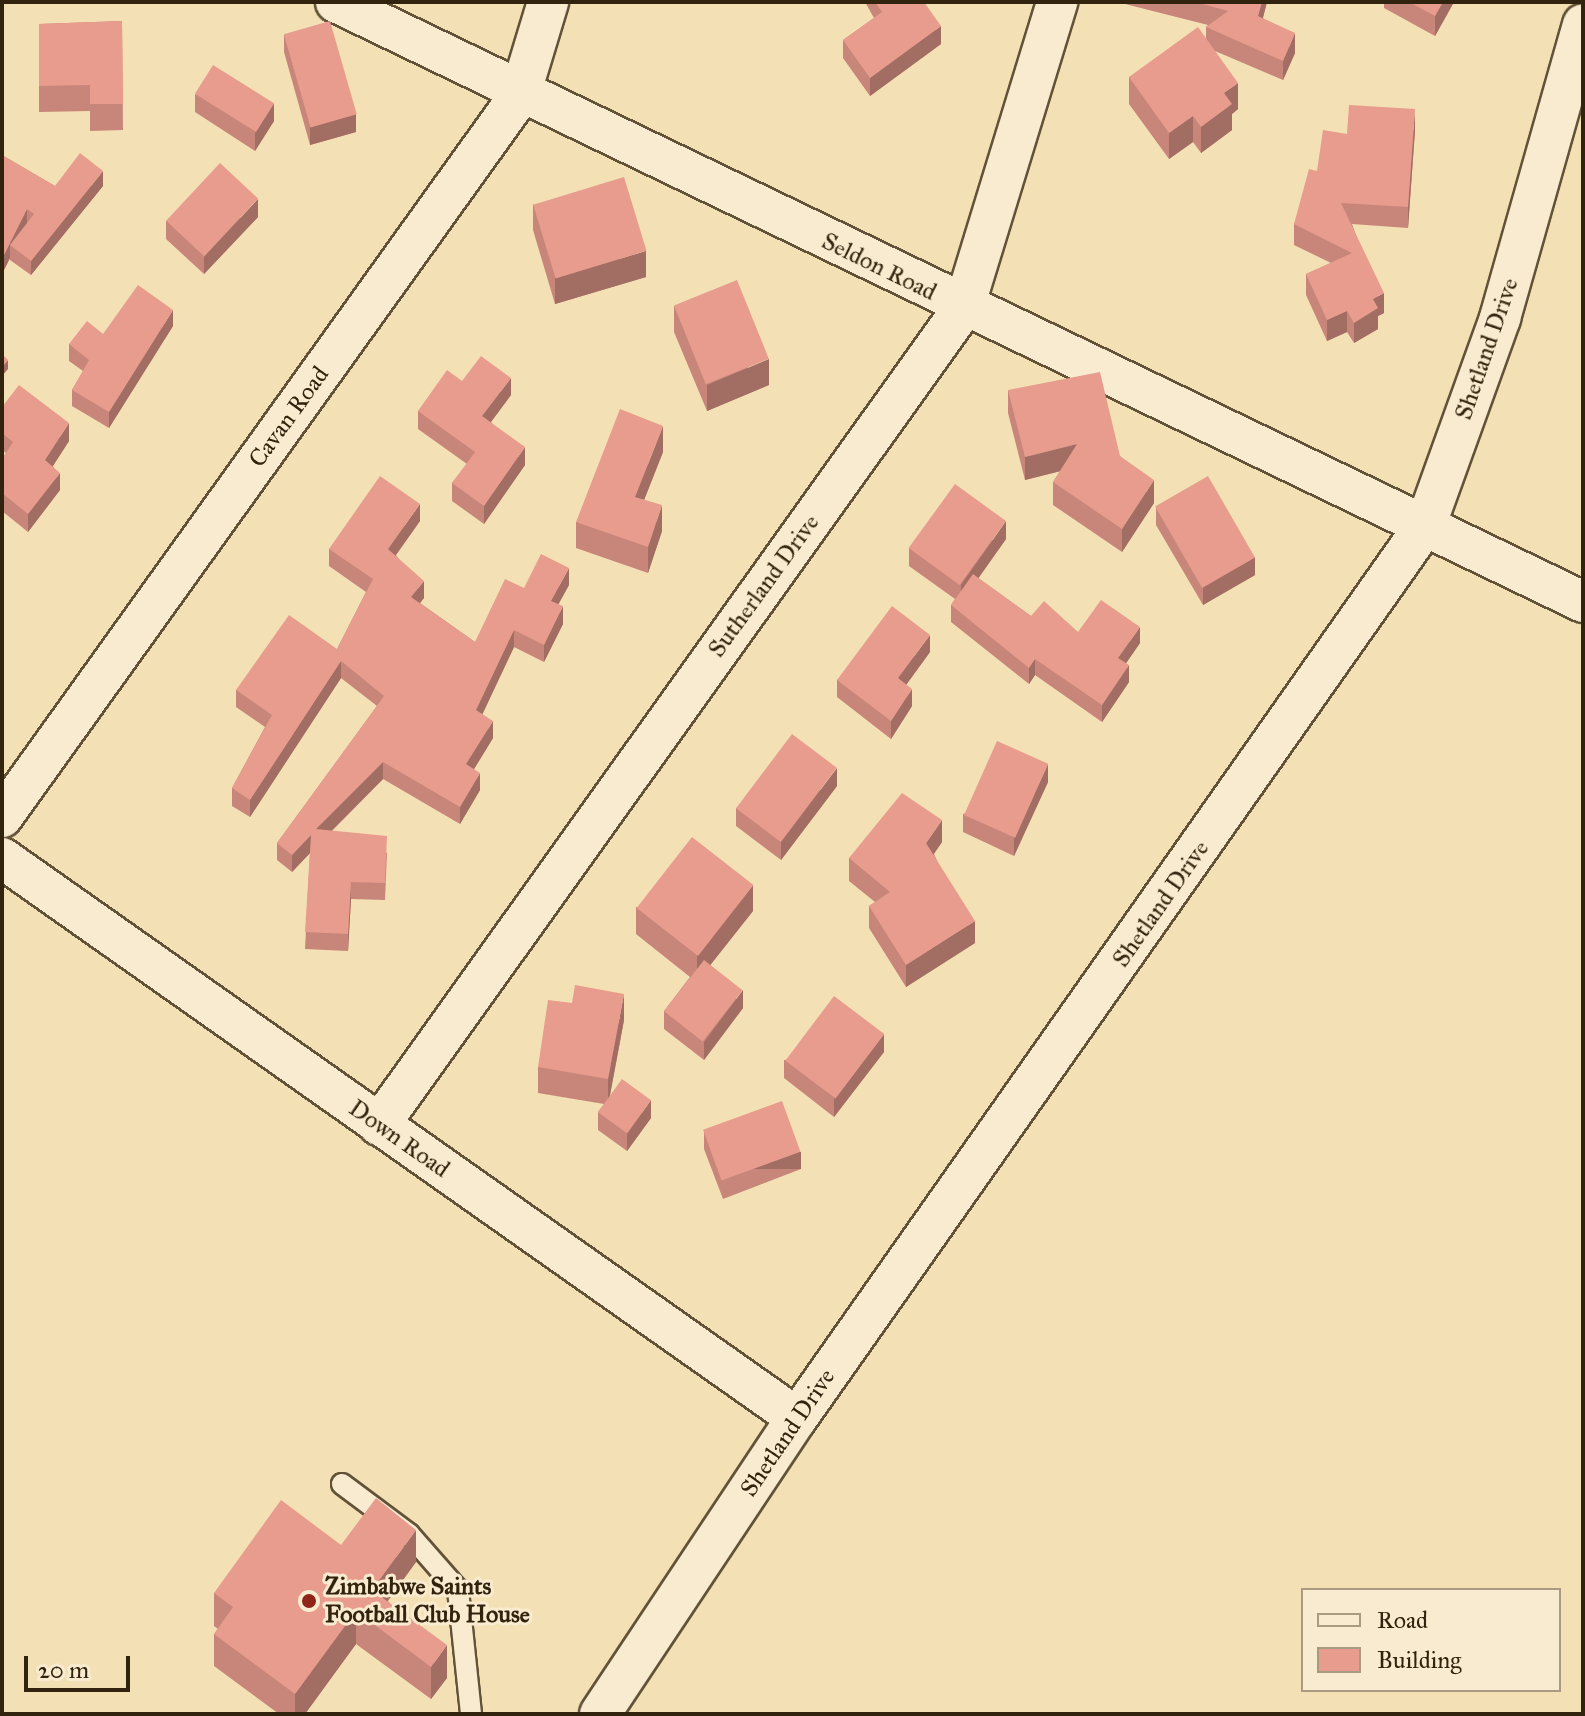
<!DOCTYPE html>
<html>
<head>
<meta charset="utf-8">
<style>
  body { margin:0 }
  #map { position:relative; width:1585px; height:1716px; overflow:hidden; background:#f4e0b5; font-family:"IM FELL Great Primer",serif }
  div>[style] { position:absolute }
  .roads { filter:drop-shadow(2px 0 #625238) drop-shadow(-2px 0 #625238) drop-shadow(0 2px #625238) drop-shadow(0 -2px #625238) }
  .lane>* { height:20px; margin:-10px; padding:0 10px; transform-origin:10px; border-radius:10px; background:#f8ebcf }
  .street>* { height:40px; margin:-20px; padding:0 20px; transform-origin:20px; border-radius:20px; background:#f8ebcf }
  .wall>* { inset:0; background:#c78679 }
  .shaded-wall>* { inset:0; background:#a26d63; transform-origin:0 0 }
  .building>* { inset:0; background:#e79c8d; transform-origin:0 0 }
  .dots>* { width:22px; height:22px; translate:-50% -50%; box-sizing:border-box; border:4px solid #f8ebcf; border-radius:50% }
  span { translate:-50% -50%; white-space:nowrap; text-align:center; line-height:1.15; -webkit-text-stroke:6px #f8ebcf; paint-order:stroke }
  .street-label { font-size:24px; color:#32230e }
  .poi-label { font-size:24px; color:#32230e; font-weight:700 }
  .left { translate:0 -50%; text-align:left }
  .frame { position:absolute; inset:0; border:4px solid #32230e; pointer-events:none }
  .legend { position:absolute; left:1301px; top:1588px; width:260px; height:104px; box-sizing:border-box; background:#f8ebcf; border:2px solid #a99b82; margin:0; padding:10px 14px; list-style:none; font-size:24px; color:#32230e }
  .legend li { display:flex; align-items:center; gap:16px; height:40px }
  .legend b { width:40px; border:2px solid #a99b82 }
  .scale { position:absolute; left:24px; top:1656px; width:106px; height:36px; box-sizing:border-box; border:4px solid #32230e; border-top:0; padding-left:10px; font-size:24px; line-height:28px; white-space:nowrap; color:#32230e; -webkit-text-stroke:6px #f8ebcf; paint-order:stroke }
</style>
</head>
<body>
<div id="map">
  <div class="roads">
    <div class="lane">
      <i style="left:342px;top:1484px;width:84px;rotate:36.7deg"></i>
      <i style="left:409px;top:1534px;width:74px;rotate:48.8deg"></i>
      <i style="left:458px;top:1590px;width:125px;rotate:84deg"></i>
    </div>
    <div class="street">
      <i style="left:336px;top:2px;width:1384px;rotate:25.69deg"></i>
      <i style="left:2px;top:817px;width:889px;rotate:-54.34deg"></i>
      <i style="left:520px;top:95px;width:97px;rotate:-73.2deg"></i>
      <i style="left:2px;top:858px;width:972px;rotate:35.16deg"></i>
      <i style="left:379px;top:1125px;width:1006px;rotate:-54.43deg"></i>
      <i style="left:964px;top:307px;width:319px;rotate:-73deg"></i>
      <i style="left:600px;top:1714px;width:356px;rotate:-56.4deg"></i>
      <i style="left:797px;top:1418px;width:1093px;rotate:-54.87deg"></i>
      <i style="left:1426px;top:524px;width:219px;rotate:-70.2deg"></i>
      <i style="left:1500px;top:318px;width:305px;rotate:-74.2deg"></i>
    </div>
  </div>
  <div class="wall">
    <i style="clip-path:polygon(865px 2px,924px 2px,941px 44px,870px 96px,843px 58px,843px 40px,874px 18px)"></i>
    <i style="clip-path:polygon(1125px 2px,1267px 2px,1263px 18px,1295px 53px,1283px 80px,1215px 51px,1238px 109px,1232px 114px,1232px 130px,1201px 153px,1193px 142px,1169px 159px,1129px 104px,1129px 77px,1206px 39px,1206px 27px,1208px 25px,1125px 4px)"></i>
    <i style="clip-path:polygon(1384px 2px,1454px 2px,1435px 36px,1384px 8px)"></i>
    <i style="clip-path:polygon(122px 21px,123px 130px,90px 131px,90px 111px,39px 112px,39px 24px)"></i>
    <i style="clip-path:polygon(284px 34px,356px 132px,310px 145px,284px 52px)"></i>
    <i style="clip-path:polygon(195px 94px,274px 121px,255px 151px,195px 112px)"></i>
    <i style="clip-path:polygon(1415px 130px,1408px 228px,1352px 224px,1384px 313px,1378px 316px,1378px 329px,1354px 343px,1347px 332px,1327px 341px,1306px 295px,1306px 274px,1331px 263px,1294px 245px,1294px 224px,1317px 171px,1347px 134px)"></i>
    <i style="clip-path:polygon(2px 155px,55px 186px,103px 186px,31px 275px,10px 260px,10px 258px,2px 274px)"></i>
    <i style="clip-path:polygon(533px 204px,646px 277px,555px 304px,533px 230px)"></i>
    <i style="clip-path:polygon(258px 217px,204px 274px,166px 239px,166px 221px)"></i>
    <i style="clip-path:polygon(674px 306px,769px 385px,707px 411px,674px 332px)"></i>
    <i style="clip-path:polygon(173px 326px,109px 428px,72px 406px,72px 390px,83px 371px,69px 361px,69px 344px,103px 334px)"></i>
    <i style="clip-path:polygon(462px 381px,511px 395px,491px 422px,525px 465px,484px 524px,452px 501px,452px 483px,467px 464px,418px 429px,418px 411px)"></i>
    <i style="clip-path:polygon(1008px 390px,1120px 456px,1154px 503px,1122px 552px,1053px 505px,1053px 482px,1060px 471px,1025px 480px,1008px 413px)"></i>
    <i style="clip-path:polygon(2px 407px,69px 441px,53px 466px,60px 490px,28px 532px,2px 511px,2px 459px,6px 453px,2px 450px)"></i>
    <i style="clip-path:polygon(663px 452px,644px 500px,662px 531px,648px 573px,576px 548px,576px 522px)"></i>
    <i style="clip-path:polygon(1156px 507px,1255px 575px,1203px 605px,1156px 525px)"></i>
    <i style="clip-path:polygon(420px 521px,396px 555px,424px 598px,420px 603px,475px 642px,524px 588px,569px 585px,558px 604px,563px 624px,544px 662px,514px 647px,482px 714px,493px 738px,474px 769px,480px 790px,460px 824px,383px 779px,332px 831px,387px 853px,385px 900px,351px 899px,348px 951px,305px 949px,310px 853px,292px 872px,277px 860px,277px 843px,377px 706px,341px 678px,250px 817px,232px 806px,232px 788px,265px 727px,236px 707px,236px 690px,337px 649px,366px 592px,329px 566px,329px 549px)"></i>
    <i style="clip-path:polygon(1006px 539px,978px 578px,1031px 616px,1078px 632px,1140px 643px,1126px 663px,1129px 682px,1102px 722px,1035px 675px,1029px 684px,951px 622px,951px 605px,955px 599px,909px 566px,909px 548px)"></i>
    <i style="clip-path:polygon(930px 652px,906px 685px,912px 706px,891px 739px,837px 697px,837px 680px)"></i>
    <i style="clip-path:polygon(1048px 782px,1014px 856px,963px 832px,963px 814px)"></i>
    <i style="clip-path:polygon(837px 786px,781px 860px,736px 826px,736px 808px)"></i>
    <i style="clip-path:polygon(942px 842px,934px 854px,975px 943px,906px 987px,869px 928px,869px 906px,875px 902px,849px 881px,849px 858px)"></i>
    <i style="clip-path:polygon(636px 907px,753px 911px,710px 965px,743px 1008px,704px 1060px,664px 1029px,664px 1011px,690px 977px,636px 934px)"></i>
    <i style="clip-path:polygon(624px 1020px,610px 1096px,651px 1118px,627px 1151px,598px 1130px,598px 1112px,604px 1104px,538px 1093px,538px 1067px)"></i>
    <i style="clip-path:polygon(884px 1052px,834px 1117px,784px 1078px,784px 1060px)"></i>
    <i style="clip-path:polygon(704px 1131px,801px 1169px,723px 1199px,704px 1149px)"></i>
    <i style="clip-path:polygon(341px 1545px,416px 1562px,388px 1601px,447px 1678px,431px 1699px,356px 1644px,305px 1714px,279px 1714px,214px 1666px,214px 1634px,218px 1629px,214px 1626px,214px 1593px)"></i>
  </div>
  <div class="shaded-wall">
    <i style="clip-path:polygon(1262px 2px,1267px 2px,1258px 36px,1258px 16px)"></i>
    <i style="clip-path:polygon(1443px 2px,1454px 2px,1435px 36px,1435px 16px)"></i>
    <i style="clip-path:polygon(941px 26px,941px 44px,870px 96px,870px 78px)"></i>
    <i style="clip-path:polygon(1295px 33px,1295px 53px,1283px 80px,1283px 61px)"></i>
    <i style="clip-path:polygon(1238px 83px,1238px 109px,1232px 114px,1232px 130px,1201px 153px,1201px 127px,1224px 93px)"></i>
    <i style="clip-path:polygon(274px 103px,274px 121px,255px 151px,255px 133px)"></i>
    <i style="clip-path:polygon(1415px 109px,1415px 130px,1408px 228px,1408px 207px)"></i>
    <i style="clip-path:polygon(356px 114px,356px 132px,310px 145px,310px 127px)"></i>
    <i style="clip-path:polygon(1193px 116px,1193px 142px,1169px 159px,1169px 133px)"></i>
    <i style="clip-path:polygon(103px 171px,103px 186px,31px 275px,31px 261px)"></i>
    <i style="clip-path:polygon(258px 199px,258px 217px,204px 274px,204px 257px)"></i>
    <i style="clip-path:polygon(27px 209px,27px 224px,10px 245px,10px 258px,2px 274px,2px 259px)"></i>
    <i style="clip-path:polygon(646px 251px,646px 277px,555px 304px,555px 278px)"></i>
    <i style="clip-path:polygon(1384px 293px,1384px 313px,1378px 316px,1378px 329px,1354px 343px,1354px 323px,1373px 299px)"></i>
    <i style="clip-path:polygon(173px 310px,173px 326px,109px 428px,109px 412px)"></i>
    <i style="clip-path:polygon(1347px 311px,1347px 332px,1327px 341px,1327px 320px)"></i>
    <i style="clip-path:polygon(769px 359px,769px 385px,707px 411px,707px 385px)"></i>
    <i style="clip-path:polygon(8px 360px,8px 369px,2px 376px,2px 367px)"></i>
    <i style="clip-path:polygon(511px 378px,511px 395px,482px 434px,482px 416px)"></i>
    <i style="clip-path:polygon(69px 423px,69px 441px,45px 478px,45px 460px)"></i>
    <i style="clip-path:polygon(663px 426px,663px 452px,635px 523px,635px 497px)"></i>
    <i style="clip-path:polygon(1077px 444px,1077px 467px,1025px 480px,1025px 457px)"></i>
    <i style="clip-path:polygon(525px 447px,525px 465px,484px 524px,484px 506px)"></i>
    <i style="clip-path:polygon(60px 473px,60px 490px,28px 532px,28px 514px)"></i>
    <i style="clip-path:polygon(1154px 480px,1154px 503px,1122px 552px,1122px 529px)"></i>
    <i style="clip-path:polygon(420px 504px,420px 521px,388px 566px,388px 549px)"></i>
    <i style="clip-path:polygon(662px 505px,662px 531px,648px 573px,648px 547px)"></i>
    <i style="clip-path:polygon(1006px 521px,1006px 539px,961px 603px,961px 585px)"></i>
    <i style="clip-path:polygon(1255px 557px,1255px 575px,1203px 605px,1203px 587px)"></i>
    <i style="clip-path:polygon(569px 568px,569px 585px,551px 618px,551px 601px)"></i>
    <i style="clip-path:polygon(424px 581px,424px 598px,411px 614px,411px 597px)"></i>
    <i style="clip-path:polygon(563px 606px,563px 624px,544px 662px,544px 645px)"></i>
    <i style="clip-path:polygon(1140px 627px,1140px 643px,1118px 675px,1118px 658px)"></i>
    <i style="clip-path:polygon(514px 630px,514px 647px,476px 728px,476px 710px)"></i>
    <i style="clip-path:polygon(930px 635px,930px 652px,898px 696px,898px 678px)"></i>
    <i style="clip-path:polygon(1035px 659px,1035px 675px,1029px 684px,1029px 668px)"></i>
    <i style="clip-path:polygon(341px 661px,341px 678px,250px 817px,250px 800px)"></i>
    <i style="clip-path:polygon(1129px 665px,1129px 682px,1102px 722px,1102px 705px)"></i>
    <i style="clip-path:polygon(912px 689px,912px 706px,891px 739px,891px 721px)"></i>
    <i style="clip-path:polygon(493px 721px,493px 738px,466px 782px,466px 764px)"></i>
    <i style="clip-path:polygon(383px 762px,383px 779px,316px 846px,316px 829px)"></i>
    <i style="clip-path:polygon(1048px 764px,1048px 782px,1014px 856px,1014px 838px)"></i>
    <i style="clip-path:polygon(837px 768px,837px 786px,781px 860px,781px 842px)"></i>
    <i style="clip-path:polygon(480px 773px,480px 790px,460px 824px,460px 807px)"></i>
    <i style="clip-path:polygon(942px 820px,942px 842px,926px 865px,926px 843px)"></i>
    <i style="clip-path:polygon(311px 835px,311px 852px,292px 872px,292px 855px)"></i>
    <i style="clip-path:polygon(351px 882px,351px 899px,348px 951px,348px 934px)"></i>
    <i style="clip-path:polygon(753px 885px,753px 911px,697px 982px,697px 955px)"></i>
    <i style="clip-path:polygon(975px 921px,975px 943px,906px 987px,906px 965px)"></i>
    <i style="clip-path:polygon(743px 990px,743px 1008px,704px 1060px,704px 1042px)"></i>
    <i style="clip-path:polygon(624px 994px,624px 1020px,608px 1105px,608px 1079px)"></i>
    <i style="clip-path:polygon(884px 1034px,884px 1052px,834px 1117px,834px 1099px)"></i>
    <i style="clip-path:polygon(651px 1100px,651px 1118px,627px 1151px,627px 1134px)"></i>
    <i style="left:801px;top:1152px;width:17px;height:84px;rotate:90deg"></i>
    <i style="clip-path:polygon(416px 1530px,416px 1562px,372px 1622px,372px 1590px)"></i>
    <i style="clip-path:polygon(356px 1611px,356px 1644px,305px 1714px,295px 1714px,295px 1694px)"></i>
    <i style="clip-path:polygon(447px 1645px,447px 1678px,431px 1699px,431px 1667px)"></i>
  </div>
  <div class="building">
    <i style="clip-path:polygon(875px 2px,924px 2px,941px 26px,870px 78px,843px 40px,882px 12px)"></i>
    <i style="clip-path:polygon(1195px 2px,1262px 2px,1258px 16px,1295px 33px,1283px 61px,1206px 27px,1228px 11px)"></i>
    <i style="clip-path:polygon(1409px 2px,1443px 2px,1435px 16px)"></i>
    <i style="clip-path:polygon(122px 21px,123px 104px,90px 104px,90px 85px,39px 86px,39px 24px)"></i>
    <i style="left:330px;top:21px;width:97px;height:48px;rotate:74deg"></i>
    <i style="clip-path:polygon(1198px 27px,1238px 83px,1224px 93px,1232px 104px,1201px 127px,1193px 116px,1169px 133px,1129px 77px)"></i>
    <i style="left:213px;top:65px;width:72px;height:34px;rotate:32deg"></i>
    <i style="clip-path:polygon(1349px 105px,1415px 109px,1408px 207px,1341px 203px,1384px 293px,1373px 299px,1378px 308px,1354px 323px,1347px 311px,1327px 320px,1306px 274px,1352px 253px,1294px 224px,1309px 169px,1317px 171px,1323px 130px,1347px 134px)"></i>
    <i style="clip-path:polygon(80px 153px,103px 171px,31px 261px,10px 245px,34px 214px,27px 209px,2px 259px,2px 155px,55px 186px)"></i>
    <i style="left:220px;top:163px;width:52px;height:79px;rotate:43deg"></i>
    <i style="left:624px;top:177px;width:77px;height:95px;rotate:73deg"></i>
    <i style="left:737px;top:280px;width:85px;height:68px;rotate:68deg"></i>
    <i style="clip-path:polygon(138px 285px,173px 310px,109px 412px,72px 390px,89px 360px,69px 344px,87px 321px,103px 334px)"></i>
    <i style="clip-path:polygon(2px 354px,8px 360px,2px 367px)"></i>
    <i style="clip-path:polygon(481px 356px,511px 378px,482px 416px,525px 447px,484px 506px,452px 483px,475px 452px,418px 411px,447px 370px,462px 381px)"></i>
    <i style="clip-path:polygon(1100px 372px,1120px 456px,1154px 480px,1122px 529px,1053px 482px,1077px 444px,1025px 457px,1008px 390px)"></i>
    <i style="clip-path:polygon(19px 385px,69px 423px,45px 460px,60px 473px,28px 514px,2px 493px,2px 459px,13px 442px,2px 433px,2px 407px)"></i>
    <i style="clip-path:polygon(620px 409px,663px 426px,635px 497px,662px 505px,648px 547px,576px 522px)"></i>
    <i style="clip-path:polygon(380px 476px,420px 504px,388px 549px,424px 581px,411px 597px,475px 642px,505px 579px,524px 588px,541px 554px,569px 568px,551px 601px,563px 606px,544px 645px,514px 630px,476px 710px,493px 721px,466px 764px,480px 773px,460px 807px,383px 762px,316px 829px,387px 836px,385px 883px,351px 882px,348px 934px,305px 932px,311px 835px,292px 855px,277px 843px,384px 696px,341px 661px,250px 800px,232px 788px,272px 715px,236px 690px,289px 615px,337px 649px,373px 579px,329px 549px)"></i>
    <i style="left:1208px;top:476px;width:94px;height:61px;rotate:60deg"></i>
    <i style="left:955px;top:484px;width:63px;height:79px;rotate:36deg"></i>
    <i style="clip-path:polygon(973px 574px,1031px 616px,1044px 601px,1078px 632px,1101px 600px,1140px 627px,1118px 658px,1129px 665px,1102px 705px,1035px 659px,1029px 668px,951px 605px)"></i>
    <i style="clip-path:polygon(892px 606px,930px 635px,898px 678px,912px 689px,891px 721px,837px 680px)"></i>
    <i style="left:792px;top:734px;width:56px;height:93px;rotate:37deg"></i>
    <i style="left:997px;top:741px;width:56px;height:81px;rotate:24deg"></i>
    <i style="clip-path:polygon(902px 793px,942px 820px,926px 843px,975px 921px,906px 965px,869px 906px,890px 892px,849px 858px)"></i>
    <i style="left:692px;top:837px;width:78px;height:90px;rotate:38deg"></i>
    <i style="left:704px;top:960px;width:49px;height:65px;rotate:38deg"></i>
    <i style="clip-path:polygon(575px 985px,624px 994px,608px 1079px,538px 1067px,548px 1000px,572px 1003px)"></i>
    <i style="left:834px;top:996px;width:63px;height:81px;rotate:37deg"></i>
    <i style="left:622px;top:1079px;width:36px;height:41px;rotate:36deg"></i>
    <i style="left:782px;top:1101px;width:54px;height:84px;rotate:70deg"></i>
    <i style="clip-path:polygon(376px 1498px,416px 1530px,372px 1590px,447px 1645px,431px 1667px,356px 1611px,295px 1694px,214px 1634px,233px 1607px,214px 1593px,281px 1500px,341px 1545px)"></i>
  </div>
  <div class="dots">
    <i style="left:309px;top:1601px;background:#8f2418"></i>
  </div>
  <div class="street-label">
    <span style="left:879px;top:267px;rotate:26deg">Seldon Road</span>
    <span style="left:1487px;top:349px;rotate:-71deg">Shetland Drive</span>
    <span style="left:289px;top:417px;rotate:-54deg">Cavan Road</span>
    <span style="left:764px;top:586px;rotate:-54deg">Sutherland Drive</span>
    <span style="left:1161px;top:904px;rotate:-55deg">Shetland Drive</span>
    <span style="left:399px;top:1139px;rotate:35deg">Down Road</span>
    <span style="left:788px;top:1433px;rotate:-56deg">Shetland Drive</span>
  </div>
  <div class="poi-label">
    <span class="left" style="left:325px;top:1601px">Zimbabwe Saints<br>Football Club House</span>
  </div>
  <div class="frame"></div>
  <ul class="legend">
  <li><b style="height:10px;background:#f8ebcf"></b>Road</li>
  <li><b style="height:22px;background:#e79c8d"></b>Building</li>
  </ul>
  <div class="scale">20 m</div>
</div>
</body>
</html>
